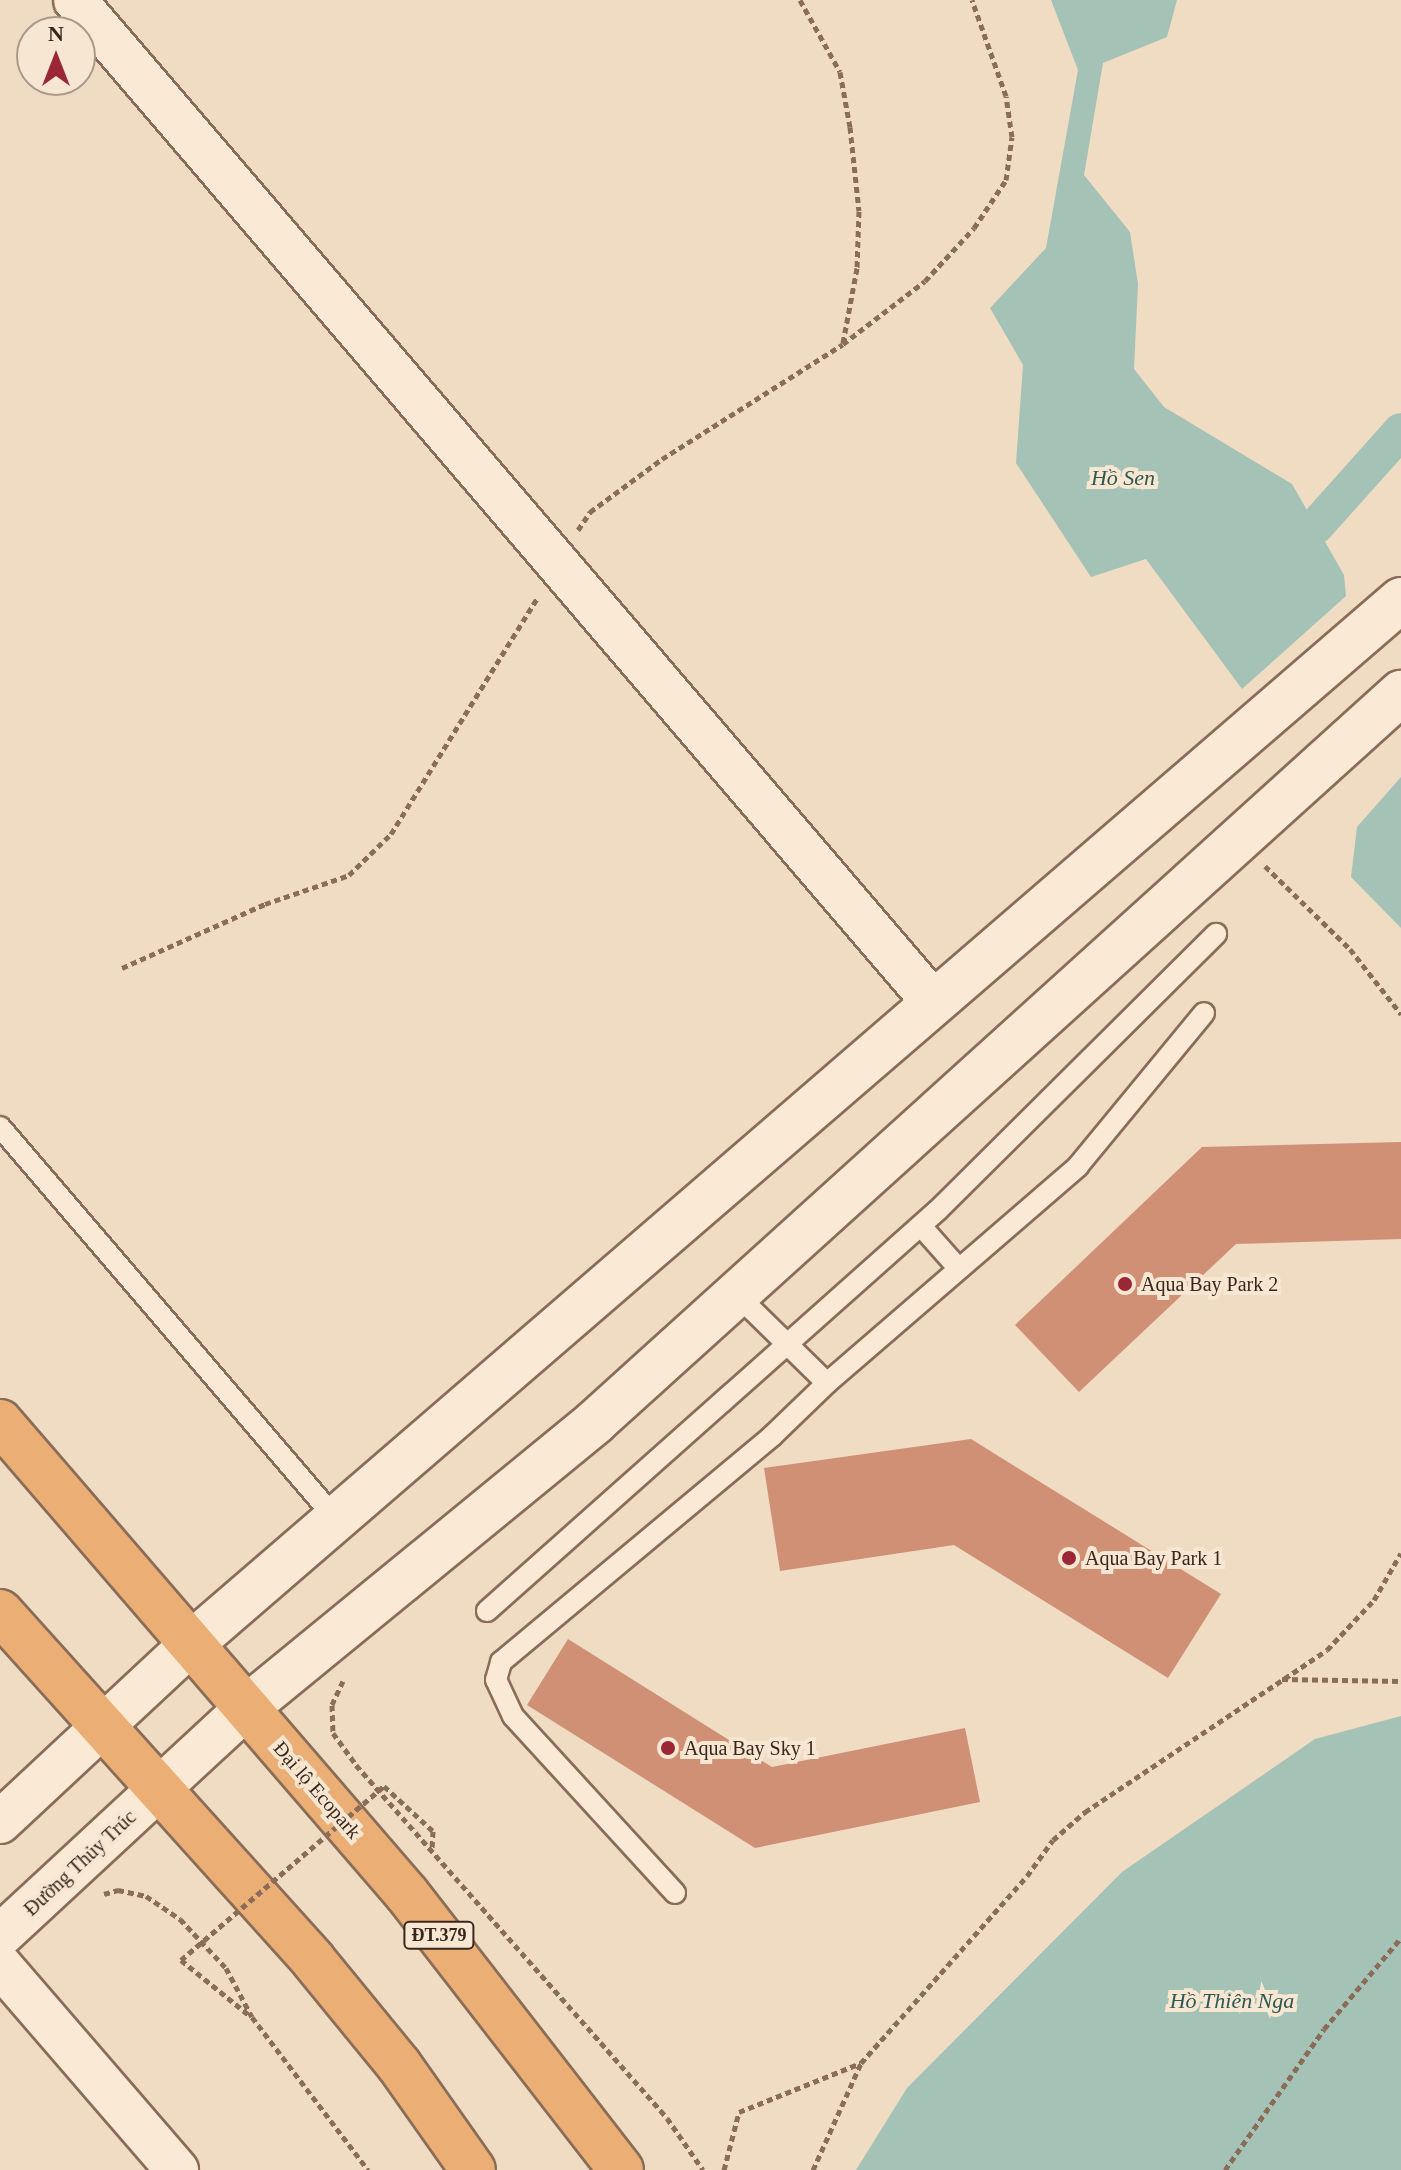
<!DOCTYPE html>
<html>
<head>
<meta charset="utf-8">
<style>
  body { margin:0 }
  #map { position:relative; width:1401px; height:2170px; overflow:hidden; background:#efdcc2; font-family:"Times New Roman",serif }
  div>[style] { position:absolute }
  .water>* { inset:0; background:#a4c2b6 }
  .canal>* { height:36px; margin:-18px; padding:0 18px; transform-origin:18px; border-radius:18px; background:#a4c2b6 }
  .building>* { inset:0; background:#cf9076 }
  .path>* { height:5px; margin-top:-2.5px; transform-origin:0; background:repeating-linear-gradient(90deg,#8a6d58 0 6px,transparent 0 10px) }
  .roads { filter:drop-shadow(2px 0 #8a6d58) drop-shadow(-2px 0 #8a6d58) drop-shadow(0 2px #8a6d58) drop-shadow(0 -2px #8a6d58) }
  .service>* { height:20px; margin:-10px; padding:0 10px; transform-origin:10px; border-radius:10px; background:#faead5 }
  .minor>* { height:42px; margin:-21px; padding:0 21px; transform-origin:21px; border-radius:21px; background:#faead5 }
  .secondary>* { height:44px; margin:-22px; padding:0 22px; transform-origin:22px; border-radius:22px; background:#faead5 }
  .trunk>* { height:44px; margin:-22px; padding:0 22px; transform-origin:22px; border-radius:22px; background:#ebae74 }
  .path-bridge>* { height:5px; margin-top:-2.5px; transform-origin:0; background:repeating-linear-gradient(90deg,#8a6d58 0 6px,transparent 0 10px) }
  .dots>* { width:22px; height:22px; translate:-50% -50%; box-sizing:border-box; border:4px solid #f7e7d2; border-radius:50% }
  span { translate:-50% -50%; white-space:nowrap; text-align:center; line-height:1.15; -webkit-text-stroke:8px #f7e7d2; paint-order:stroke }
  .shield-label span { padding:2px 6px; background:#f7e7d2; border:2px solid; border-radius:6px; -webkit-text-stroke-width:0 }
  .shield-label { font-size:18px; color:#39271d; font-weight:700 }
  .poi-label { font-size:20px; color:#39271d }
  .left { translate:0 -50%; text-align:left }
  .street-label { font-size:20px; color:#39271d }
  .water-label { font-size:22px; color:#2c5951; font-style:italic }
  .north { position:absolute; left:16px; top:16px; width:80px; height:80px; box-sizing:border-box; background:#f7e7d2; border:2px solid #ab9a8a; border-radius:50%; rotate:0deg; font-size:22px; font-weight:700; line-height:32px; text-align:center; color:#39271d }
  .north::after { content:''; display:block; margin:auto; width:28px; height:36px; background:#9b2635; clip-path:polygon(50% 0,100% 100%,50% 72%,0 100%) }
</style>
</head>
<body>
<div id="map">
  <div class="water">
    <i style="clip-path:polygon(1051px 0,1177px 0,1167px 37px,1103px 63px,1084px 175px,1130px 232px,1138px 284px,1134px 369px,1164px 407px,1292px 484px,1344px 575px,1346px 596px,1242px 689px,1146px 559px,1091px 577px,1016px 463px,1023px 365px,990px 308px,1046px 248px,1078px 70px)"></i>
    <i style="clip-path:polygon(1401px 777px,1401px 928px,1351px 877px,1357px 827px)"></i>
    <i style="clip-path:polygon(1401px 1716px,1401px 2170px,856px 2170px,907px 2088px,1122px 1872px,1315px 1739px)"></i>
  </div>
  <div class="canal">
    <i style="left:1316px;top:526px;width:127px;rotate:-48.2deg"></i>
  </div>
  <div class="building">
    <i style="clip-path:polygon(1401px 1142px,1401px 1239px,1236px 1244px,1079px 1392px,1015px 1325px,1202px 1147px)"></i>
    <i style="clip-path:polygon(971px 1439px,1221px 1594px,1168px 1678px,954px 1545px,780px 1571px,764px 1468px)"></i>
    <i style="clip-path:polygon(568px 1639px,772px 1767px,965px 1728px,980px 1802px,755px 1848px,527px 1705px)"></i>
  </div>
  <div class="path">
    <i style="left:800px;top:0;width:82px;rotate:60.9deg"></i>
    <i style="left:840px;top:72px;width:56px;rotate:79.7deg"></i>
    <i style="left:850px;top:127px;width:84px;rotate:83.9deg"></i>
    <i style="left:859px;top:211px;width:57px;rotate:92deg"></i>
    <i style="left:857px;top:268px;width:76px;rotate:100.6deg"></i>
    <i style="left:578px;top:530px;width:22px;rotate:-56deg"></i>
    <i style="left:590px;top:512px;width:89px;rotate:-36.4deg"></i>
    <i style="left:662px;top:459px;width:214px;rotate:-32.4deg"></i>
    <i style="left:843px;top:344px;width:103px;rotate:-37.5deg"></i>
    <i style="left:925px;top:281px;width:72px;rotate:-47.2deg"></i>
    <i style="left:974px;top:228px;width:58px;rotate:-56.3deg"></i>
    <i style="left:1006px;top:180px;width:43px;rotate:-82.1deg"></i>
    <i style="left:1012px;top:137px;width:41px;rotate:-98.3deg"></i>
    <i style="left:1006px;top:96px;width:102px;rotate:-109.5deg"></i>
    <i style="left:1265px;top:866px;width:119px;rotate:44.3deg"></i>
    <i style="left:1350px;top:949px;width:83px;rotate:51.9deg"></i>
    <i style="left:122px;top:968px;width:157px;rotate:-24.1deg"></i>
    <i style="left:265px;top:904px;width:89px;rotate:-19deg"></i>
    <i style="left:349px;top:875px;width:59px;rotate:-44.3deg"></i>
    <i style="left:391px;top:834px;width:279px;rotate:-58.2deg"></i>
    <i style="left:1282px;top:1679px;width:119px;rotate:1deg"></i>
    <i style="left:343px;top:1681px;width:26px;rotate:115deg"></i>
    <i style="left:332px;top:1705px;width:28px;rotate:88deg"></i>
    <i style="left:333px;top:1733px;width:39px;rotate:54deg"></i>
    <i style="left:356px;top:1765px;width:470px;rotate:48.6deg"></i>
    <i style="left:667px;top:2118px;width:63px;rotate:55.3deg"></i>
    <i style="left:384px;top:1786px;width:67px;rotate:42.6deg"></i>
    <i style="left:433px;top:1831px;width:20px;rotate:93deg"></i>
    <i style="left:104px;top:1894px;width:15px;rotate:-16deg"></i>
    <i style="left:118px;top:1890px;width:29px;rotate:12deg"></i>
    <i style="left:146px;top:1896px;width:41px;rotate:34.1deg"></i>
    <i style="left:180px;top:1919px;width:67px;rotate:46.8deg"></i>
    <i style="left:226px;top:1968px;width:55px;rotate:62deg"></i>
    <i style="left:252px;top:2017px;width:192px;rotate:52.8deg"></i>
    <i style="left:181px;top:1960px;width:87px;rotate:39deg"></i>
    <i style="left:724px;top:2170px;width:60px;rotate:-75.5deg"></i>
    <i style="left:739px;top:2112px;width:131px;rotate:-21.9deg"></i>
    <i style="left:813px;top:2170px;width:117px;rotate:-65.8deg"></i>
    <i style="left:861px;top:2063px;width:250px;rotate:-48.4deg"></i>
    <i style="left:1027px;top:1876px;width:44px;rotate:-54.2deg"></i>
    <i style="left:1053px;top:1840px;width:43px;rotate:-41.2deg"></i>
    <i style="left:1085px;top:1812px;width:291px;rotate:-33.8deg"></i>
    <i style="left:1327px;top:1650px;width:69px;rotate:-46.8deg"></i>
    <i style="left:1374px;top:1600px;width:54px;rotate:-60.1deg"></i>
    <i style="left:1225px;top:2170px;width:172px;rotate:-54.9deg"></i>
    <i style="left:1324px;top:2029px;width:119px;rotate:-49.8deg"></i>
  </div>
  <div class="roads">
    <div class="service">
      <i style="left:0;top:1127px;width:516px;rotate:49.4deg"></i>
      <i style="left:921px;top:1226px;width:57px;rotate:48.5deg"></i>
      <i style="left:736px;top:1294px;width:127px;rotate:44.4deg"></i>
      <i style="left:827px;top:1383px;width:332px;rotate:-40.8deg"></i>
      <i style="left:1078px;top:1166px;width:198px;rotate:-50.5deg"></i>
      <i style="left:487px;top:1611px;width:603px;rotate:-41.64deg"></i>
      <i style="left:938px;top:1210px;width:392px;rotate:-44.8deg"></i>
      <i style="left:675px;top:1893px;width:240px;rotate:-132.5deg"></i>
      <i style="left:513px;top:1716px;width:40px;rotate:-115deg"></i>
      <i style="left:496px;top:1680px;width:19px;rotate:-74deg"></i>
      <i style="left:501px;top:1662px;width:353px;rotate:-39.8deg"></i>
      <i style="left:772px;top:1436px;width:76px;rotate:-43.9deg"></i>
    </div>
    <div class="minor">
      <i style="left:75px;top:0;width:1321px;rotate:49.42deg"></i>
      <i style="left:0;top:1822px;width:261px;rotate:-43deg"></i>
      <i style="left:0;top:1936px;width:335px;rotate:-42.8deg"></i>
      <i style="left:0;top:1965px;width:271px;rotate:49.2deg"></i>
    </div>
    <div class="secondary">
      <i style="left:191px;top:1644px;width:1598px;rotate:-40.79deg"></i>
      <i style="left:246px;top:1708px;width:451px;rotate:-39.3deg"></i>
      <i style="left:595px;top:1422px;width:1087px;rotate:-42.13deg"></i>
    </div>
    <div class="trunk">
      <i style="left:0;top:1422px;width:623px;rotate:49.23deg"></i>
      <i style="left:407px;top:1894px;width:349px;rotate:52.2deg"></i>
      <i style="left:0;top:1612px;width:468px;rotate:48deg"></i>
      <i style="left:313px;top:1960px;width:136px;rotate:50.7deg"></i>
      <i style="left:399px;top:2065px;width:128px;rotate:54.8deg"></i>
    </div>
  </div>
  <div class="path-bridge">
    <i style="left:181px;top:1960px;width:267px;rotate:-40.6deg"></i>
  </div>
  <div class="dots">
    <i style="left:1125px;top:1284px;background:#9b2635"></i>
    <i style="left:1069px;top:1558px;background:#9b2635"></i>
    <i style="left:668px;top:1748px;background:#9b2635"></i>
  </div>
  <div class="shield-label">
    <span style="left:439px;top:1935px">ĐT.379</span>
  </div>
  <div class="poi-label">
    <span class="left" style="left:1141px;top:1284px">Aqua Bay Park 2</span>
    <span class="left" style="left:1085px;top:1558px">Aqua Bay Park 1</span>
    <span class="left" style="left:684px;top:1748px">Aqua Bay Sky 1</span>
  </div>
  <div class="street-label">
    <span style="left:317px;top:1790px;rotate:49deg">Đại lộ Ecopark</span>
    <span style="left:80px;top:1863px;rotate:-43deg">Đường Thủy Trúc</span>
  </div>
  <div class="water-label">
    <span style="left:1123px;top:478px">Hồ Sen</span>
    <span style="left:1232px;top:2001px">Hồ Thiên Nga</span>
  </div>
  <div class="north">N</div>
</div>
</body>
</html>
